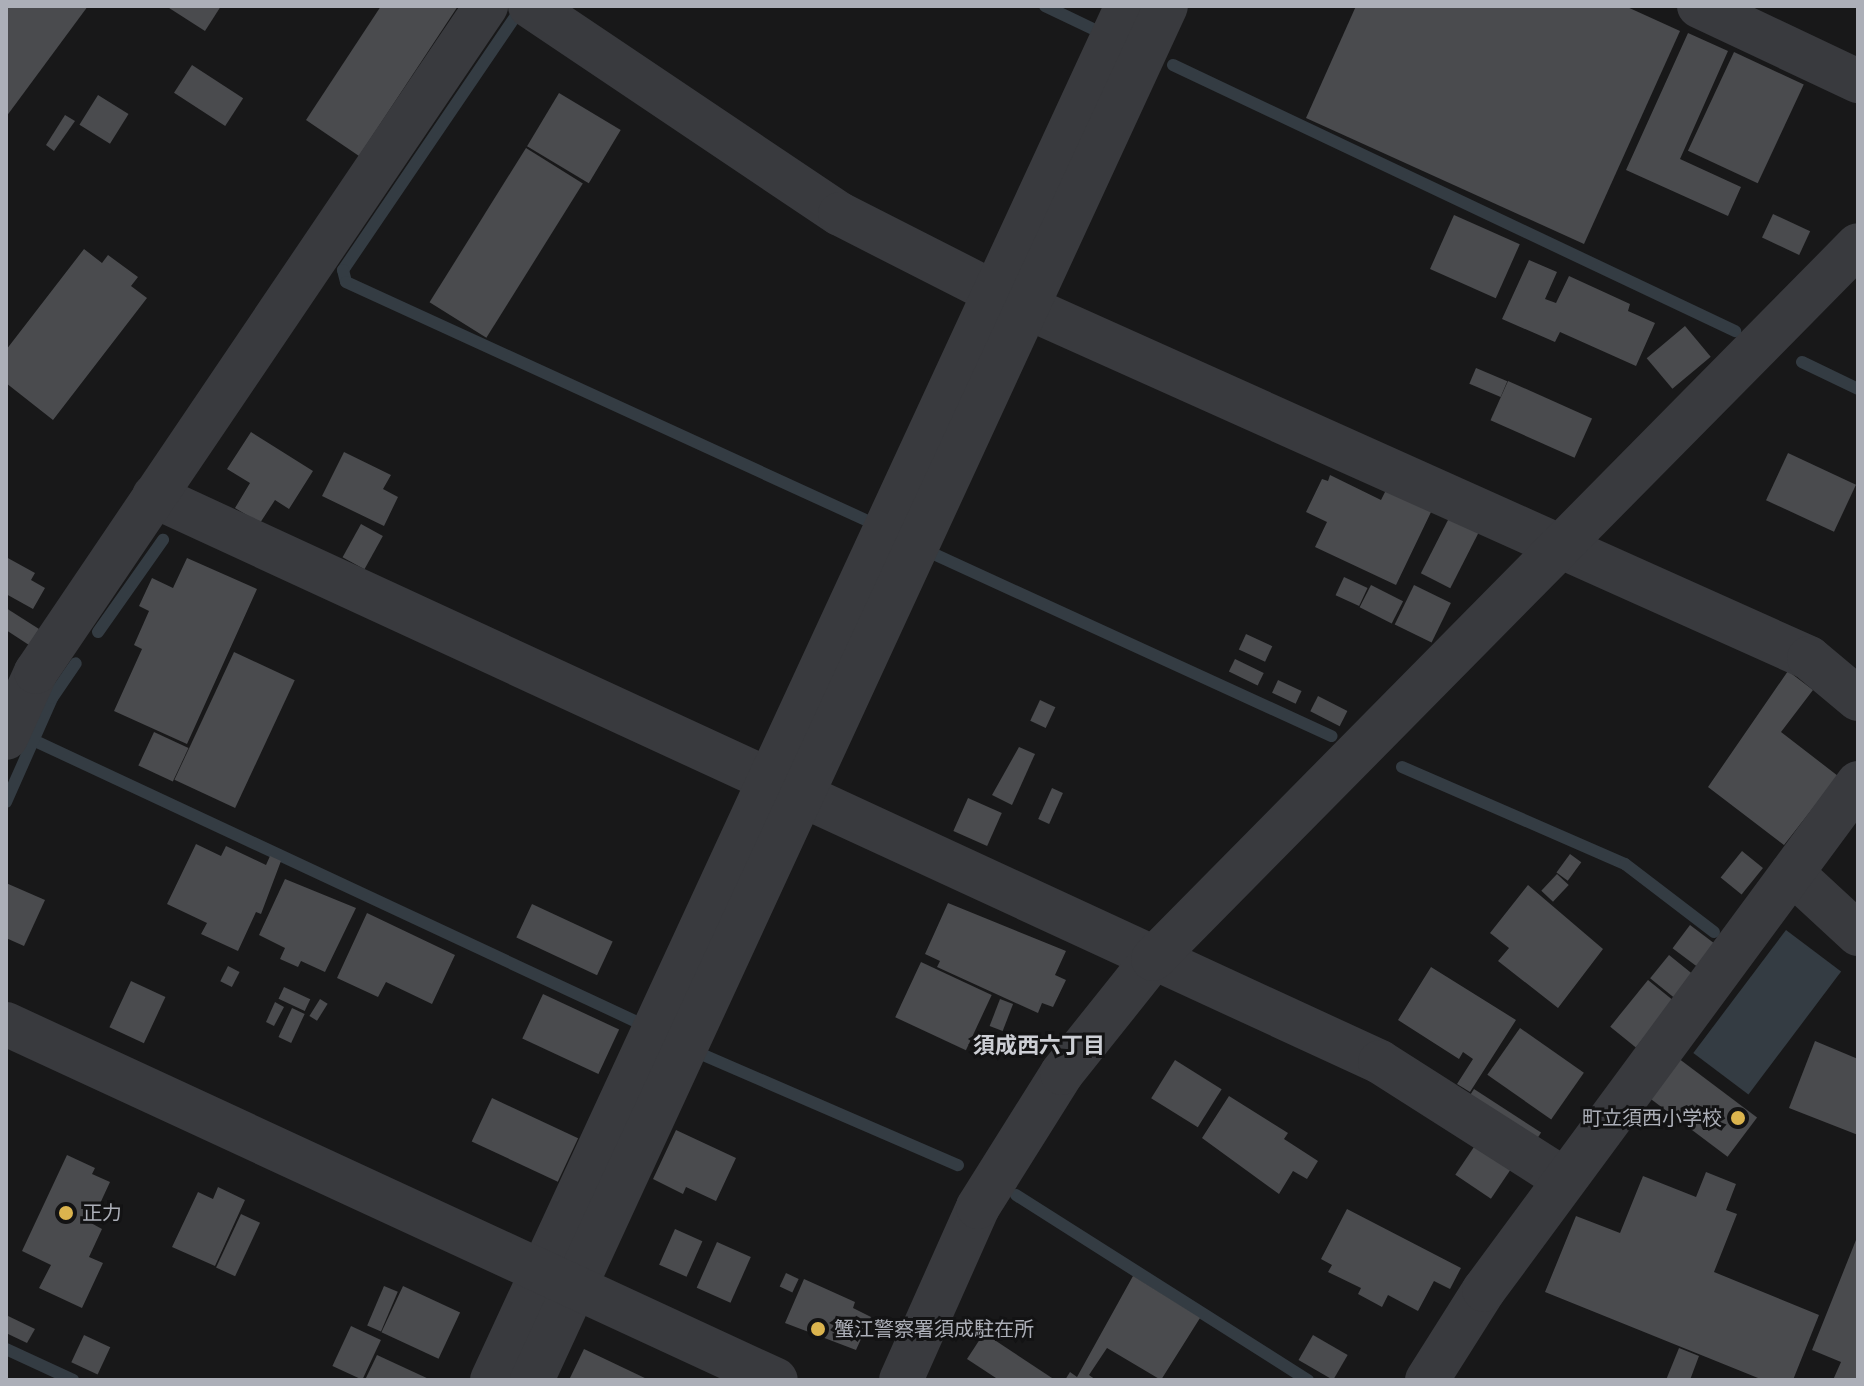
<!DOCTYPE html>
<html>
<head>
<meta charset="utf-8">
<style>
  body { margin:0 }
  #map { position:relative; width:1864px; height:1386px; overflow:hidden; background:#181819; font-family:"Work Sans","Noto Sans JP",sans-serif }
  div>[style] { position:absolute }
  .water>* { inset:0; background:#343c43; transform-origin:0 0 }
  .stream>* { height:12px; margin:-6px; padding:0 6px; transform-origin:6px; border-radius:6px; background:#343c43 }
  .building>* { inset:0; background:#4a4b4e; transform-origin:0 0 }
  .minor>* { height:44px; margin:-22px; padding:0 22px; transform-origin:22px; border-radius:22px; background:#393a3e }
  .tertiary>* { height:44px; margin:-22px; padding:0 22px; transform-origin:22px; border-radius:22px; background:#393a3e }
  .dots>* { width:22px; height:22px; translate:-50% -50%; box-sizing:border-box; border:4px solid #131314; border-radius:50% }
  span { translate:-50% -50%; white-space:nowrap; text-align:center; line-height:1.15; -webkit-text-stroke:6px #131314; paint-order:stroke }
  .poi-label { font-size:20px; color:#acafb8 }
  .right { translate:-100% -50%; text-align:right }
  .left { translate:0 -50%; text-align:left }
  .neighbourhood-label { font-size:22px; color:#ccced4; font-weight:700 }
  .frame { position:absolute; inset:0; border:8px solid #acafb8; pointer-events:none }
</style>
</head>
<body>
<div id="map">
  <div class="water">
    <i style="left:1786px;top:930px;width:69px;height:154px;rotate:37deg"></i>
  </div>
  <div class="stream">
    <i style="left:1045px;top:6px;width:53px;rotate:25.6deg"></i>
    <i style="left:515px;top:17px;width:306px;rotate:124.2deg"></i>
    <i style="left:343px;top:270px;width:12px;rotate:76deg"></i>
    <i style="left:346px;top:282px;width:576px;rotate:24.61deg"></i>
    <i style="left:1173px;top:65px;width:622px;rotate:25.33deg"></i>
    <i style="left:1802px;top:362px;width:62px;rotate:25.7deg"></i>
    <i style="left:936px;top:555px;width:435px;rotate:24.6deg"></i>
    <i style="left:98px;top:632px;width:113px;rotate:-54.8deg"></i>
    <i style="left:33px;top:740px;width:667px;rotate:25.03deg"></i>
    <i style="left:1402px;top:767px;width:243px;rotate:23.5deg"></i>
    <i style="left:1625px;top:864px;width:112px;rotate:37.4deg"></i>
    <i style="left:6px;top:802px;width:114px;rotate:-66.1deg"></i>
    <i style="left:52px;top:698px;width:42px;rotate:-55.6deg"></i>
    <i style="left:701px;top:1054px;width:280px;rotate:23.4deg"></i>
    <i style="left:1016px;top:1195px;width:346px;rotate:32.4deg"></i>
    <i style="left:6px;top:1349px;width:74px;rotate:24.8deg"></i>
  </div>
  <div class="building">
    <i style="clip-path:polygon(6px 6px,88px 6px,6px 117px)"></i>
    <i style="clip-path:polygon(166px 6px,221px 6px,205px 31px)"></i>
    <i style="clip-path:polygon(381px 6px,458px 6px,359px 156px,306px 120px)"></i>
    <i style="clip-path:polygon(1356px 6px,1625px 6px,1680px 31px,1584px 244px,1306px 118px)"></i>
    <i style="clip-path:polygon(1688px 33px,1728px 51px,1680px 159px,1741px 187px,1728px 216px,1626px 170px)"></i>
    <i style="left:1734px;top:52px;width:77px;height:109px;rotate:25deg"></i>
    <i style="left:192px;top:65px;width:61px;height:33px;rotate:33deg"></i>
    <i style="left:559px;top:93px;width:72px;height:62px;rotate:31deg"></i>
    <i style="left:98px;top:95px;width:36px;height:35px;rotate:32deg"></i>
    <i style="clip-path:polygon(65px 115px,75px 121px,54px 151px,46px 145px)"></i>
    <i style="left:526px;top:148px;width:67px;height:182px;rotate:32deg"></i>
    <i style="left:1773px;top:214px;width:41px;height:26px;rotate:25deg"></i>
    <i style="left:1454px;top:215px;width:72px;height:59px;rotate:24deg"></i>
    <i style="clip-path:polygon(84px 249px,102px 263px,108px 255px,138px 277px,131px 286px,147px 298px,53px 420px,6px 383px,6px 350px)"></i>
    <i style="clip-path:polygon(1529px 260px,1557px 272px,1545px 299px,1556px 303px,1569px 276px,1630px 304px,1628px 311px,1655px 323px,1636px 366px,1560px 332px,1555px 342px,1502px 319px)"></i>
    <i style="left:1685px;top:326px;width:40px;height:50px;rotate:50deg"></i>
    <i style="left:1476px;top:368px;width:34px;height:17px;rotate:23deg"></i>
    <i style="left:1508px;top:381px;width:92px;height:43px;rotate:24deg"></i>
    <i style="clip-path:polygon(251px 432px,313px 471px,289px 509px,275px 500px,260px 523px,235px 508px,250px 483px,227px 469px)"></i>
    <i style="clip-path:polygon(344px 452px,391px 475px,383px 489px,398px 497px,384px 526px,322px 496px)"></i>
    <i style="left:1788px;top:453px;width:75px;height:52px;rotate:25deg"></i>
    <i style="clip-path:polygon(1330px 475px,1381px 500px,1387px 488px,1432px 510px,1396px 585px,1315px 547px,1327px 522px,1306px 512px,1322px 479px,1328px 481px)"></i>
    <i style="left:1449px;top:518px;width:33px;height:62px;rotate:27deg"></i>
    <i style="left:361px;top:524px;width:25px;height:38px;rotate:29deg"></i>
    <i style="clip-path:polygon(6px 557px,35px 573px,31px 580px,45px 588px,33px 609px,6px 594px)"></i>
    <i style="clip-path:polygon(187px 558px,257px 589px,187px 744px,114px 711px,142px 649px,134px 645px,149px 611px,139px 606px,152px 578px,173px 588px)"></i>
    <i style="left:1344px;top:577px;width:26px;height:20px;rotate:25deg"></i>
    <i style="left:1371px;top:585px;width:36px;height:25px;rotate:27deg"></i>
    <i style="left:1414px;top:585px;width:41px;height:44px;rotate:26deg"></i>
    <i style="clip-path:polygon(6px 608px,39px 629px,29px 645px,6px 630px)"></i>
    <i style="left:1246px;top:634px;width:29px;height:17px;rotate:25deg"></i>
    <i style="left:234px;top:652px;width:67px;height:141px;rotate:25deg"></i>
    <i style="left:1235px;top:659px;width:32px;height:14px;rotate:26deg"></i>
    <i style="clip-path:polygon(1788px 671px,1813px 690px,1781px 732px,1838px 776px,1784px 845px,1708px 787px)"></i>
    <i style="left:1278px;top:680px;width:26px;height:14px;rotate:25deg"></i>
    <i style="left:1318px;top:696px;width:33px;height:17px;rotate:27deg"></i>
    <i style="left:1040px;top:700px;width:17px;height:23px;rotate:25deg"></i>
    <i style="left:154px;top:732px;width:38px;height:37px;rotate:25deg"></i>
    <i style="clip-path:polygon(1019px 747px,1035px 754px,1012px 805px,992px 795px)"></i>
    <i style="left:1052px;top:788px;width:12px;height:34px;rotate:24deg"></i>
    <i style="left:968px;top:798px;width:37px;height:36px;rotate:24deg"></i>
    <i style="clip-path:polygon(196px 844px,221px 856px,226px 846px,266px 865px,270px 856px,281px 861px,261px 914px,256px 912px,238px 951px,201px 934px,207px 923px,167px 904px)"></i>
    <i style="left:1742px;top:851px;width:27px;height:34px;rotate:39deg"></i>
    <i style="left:1570px;top:854px;width:14px;height:23px;rotate:36deg"></i>
    <i style="left:1557px;top:874px;width:16px;height:23px;rotate:43deg"></i>
    <i style="clip-path:polygon(285px 879px,356px 908px,325px 972px,301px 961px,298px 967px,280px 959px,285px 948px,259px 935px)"></i>
    <i style="clip-path:polygon(6px 883px,45px 900px,24px 946px,6px 938px)"></i>
    <i style="clip-path:polygon(1528px 885px,1603px 949px,1558px 1008px,1498px 961px,1509px 948px,1490px 933px)"></i>
    <i style="clip-path:polygon(948px 903px,1066px 951px,1055px 975px,1066px 980px,1053px 1007px,1042px 1003px,1038px 1013px,937px 967px,940px 961px,925px 954px)"></i>
    <i style="left:532px;top:904px;width:89px;height:37px;rotate:25deg"></i>
    <i style="clip-path:polygon(367px 913px,455px 955px,432px 1004px,386px 982px,378px 997px,337px 978px)"></i>
    <i style="left:1690px;top:925px;width:36px;height:29px;rotate:37deg"></i>
    <i style="left:1669px;top:955px;width:33px;height:30px;rotate:39deg"></i>
    <i style="left:921px;top:962px;width:78px;height:61px;rotate:25deg"></i>
    <i style="left:228px;top:966px;width:13px;height:17px;rotate:27deg"></i>
    <i style="clip-path:polygon(1431px 967px,1516px 1020px,1470px 1092px,1457px 1084px,1473px 1059px,1463px 1052px,1459px 1059px,1398px 1020px)"></i>
    <i style="left:1648px;top:980px;width:33px;height:60px;rotate:39deg"></i>
    <i style="left:131px;top:981px;width:38px;height:51px;rotate:25deg"></i>
    <i style="left:284px;top:987px;width:29px;height:13px;rotate:25deg"></i>
    <i style="left:543px;top:994px;width:84px;height:49px;rotate:25deg"></i>
    <i style="left:320px;top:999px;width:9px;height:20px;rotate:32deg"></i>
    <i style="left:1000px;top:999px;width:14px;height:29px;rotate:21deg"></i>
    <i style="clip-path:polygon(275px 1002px,284px 1007px,274px 1026px,266px 1022px)"></i>
    <i style="left:292px;top:1008px;width:14px;height:32px;rotate:25deg"></i>
    <i style="left:1520px;top:1028px;width:78px;height:57px;rotate:35deg"></i>
    <i style="clip-path:polygon(1815px 1041px,1858px 1059px,1858px 1135px,1789px 1108px)"></i>
    <i style="left:1670px;top:1052px;width:109px;height:49px;rotate:37deg"></i>
    <i style="left:1175px;top:1060px;width:55px;height:45px;rotate:32deg"></i>
    <i style="left:1474px;top:1089px;width:80px;height:13px;rotate:33deg"></i>
    <i style="clip-path:polygon(1229px 1096px,1288px 1133px,1284px 1139px,1318px 1161px,1307px 1179px,1293px 1171px,1279px 1194px,1202px 1138px)"></i>
    <i style="left:492px;top:1098px;width:95px;height:48px;rotate:25deg"></i>
    <i style="clip-path:polygon(676px 1130px,736px 1158px,716px 1201px,686px 1187px,683px 1194px,653px 1179px)"></i>
    <i style="left:1476px;top:1144px;width:43px;height:37px;rotate:34deg"></i>
    <i style="clip-path:polygon(67px 1155px,95px 1168px,92px 1174px,110px 1182px,91px 1223px,102px 1229px,89px 1257px,103px 1263px,82px 1308px,39px 1288px,51px 1265px,22px 1251px)"></i>
    <i style="clip-path:polygon(1706px 1172px,1736px 1184px,1726px 1210px,1737px 1214px,1714px 1272px,1819px 1315px,1793px 1380px,1763px 1380px,1545px 1292px,1576px 1216px,1620px 1233px,1643px 1176px,1696px 1197px)"></i>
    <i style="clip-path:polygon(218px 1187px,245px 1200px,215px 1266px,172px 1247px,198px 1192px,213px 1199px)"></i>
    <i style="clip-path:polygon(1347px 1209px,1461px 1268px,1450px 1289px,1434px 1281px,1418px 1311px,1388px 1295px,1382px 1307px,1358px 1294px,1361px 1288px,1328px 1272px,1332px 1265px,1321px 1259px)"></i>
    <i style="left:241px;top:1214px;width:21px;height:59px;rotate:25deg"></i>
    <i style="left:675px;top:1229px;width:30px;height:39px;rotate:24deg"></i>
    <i style="clip-path:polygon(1858px 1235px,1858px 1380px,1833px 1380px,1841px 1362px,1812px 1350px)"></i>
    <i style="left:717px;top:1242px;width:37px;height:50px;rotate:24deg"></i>
    <i style="left:786px;top:1273px;width:14px;height:15px;rotate:25deg"></i>
    <i style="clip-path:polygon(1133px 1276px,1200px 1318px,1161px 1380px,1107px 1348px,1089px 1375px,1096px 1380px,1065px 1380px,1070px 1372px,1077px 1377px)"></i>
    <i style="clip-path:polygon(804px 1279px,855px 1302px,853px 1308px,871px 1317px,856px 1350px,785px 1323px)"></i>
    <i style="left:384px;top:1286px;width:15px;height:43px;rotate:23deg"></i>
    <i style="left:403px;top:1286px;width:63px;height:51px;rotate:25deg"></i>
    <i style="clip-path:polygon(6px 1315px,35px 1329px,27px 1343px,6px 1333px)"></i>
    <i style="left:351px;top:1326px;width:33px;height:44px;rotate:25deg"></i>
    <i style="clip-path:polygon(984px 1333px,1055px 1380px,999px 1380px,967px 1359px)"></i>
    <i style="left:84px;top:1335px;width:29px;height:30px;rotate:25deg"></i>
    <i style="left:1313px;top:1335px;width:40px;height:29px;rotate:30deg"></i>
    <i style="clip-path:polygon(1679px 1348px,1699px 1356px,1690px 1380px,1666px 1380px)"></i>
    <i style="clip-path:polygon(584px 1349px,649px 1380px,569px 1380px)"></i>
    <i style="clip-path:polygon(377px 1355px,431px 1380px,365px 1380px)"></i>
  </div>
  <div class="minor">
    <i style="left:530px;top:6px;width:373px;rotate:33.9deg"></i>
    <i style="left:840px;top:214px;width:174px;rotate:27deg"></i>
    <i style="left:995px;top:293px;width:892px;rotate:24.15deg"></i>
    <i style="left:1809px;top:658px;width:64px;rotate:39.9deg"></i>
    <i style="left:1699px;top:6px;width:176px;rotate:25.3deg"></i>
    <i style="left:154px;top:496px;width:1350px;rotate:24.78deg"></i>
    <i style="left:1380px;top:1062px;width:219px;rotate:32.5deg"></i>
    <i style="left:6px;top:738px;width:72px;rotate:-65.6deg"></i>
    <i style="left:36px;top:672px;width:804px;rotate:-55.95deg"></i>
    <i style="left:1792px;top:873px;width:90px;rotate:42.7deg"></i>
    <i style="left:492px;top:1380px;width:1514px;rotate:-65.2deg"></i>
    <i style="left:532px;top:1380px;width:1513px;rotate:-65.23deg"></i>
    <i style="left:1427px;top:1380px;width:107px;rotate:-57.7deg"></i>
    <i style="left:1484px;top:1290px;width:630px;rotate:-53.58deg"></i>
  </div>
  <div class="tertiary">
    <i style="left:6px;top:1024px;width:848px;rotate:24.81deg"></i>
    <i style="left:901px;top:1380px;width:189px;rotate:-66deg"></i>
    <i style="left:978px;top:1207px;width:158px;rotate:-57.9deg"></i>
    <i style="left:1062px;top:1073px;width:146px;rotate:-51.4deg"></i>
    <i style="left:1153px;top:959px;width:1003px;rotate:-45.36deg"></i>
  </div>
  <div class="dots">
    <i style="left:1738px;top:1118px;background:#dbb44e"></i>
    <i style="left:66px;top:1213px;background:#dbb44e"></i>
    <i style="left:818px;top:1329px;background:#dbb44e"></i>
  </div>
  <div class="poi-label">
    <span class="right" style="left:1722px;top:1118px">町立須西小学校</span>
    <span class="left" style="left:82px;top:1213px">正力</span>
    <span class="left" style="left:834px;top:1329px">蟹江警察署須成駐在所</span>
  </div>
  <div class="neighbourhood-label">
    <span style="left:1039px;top:1046px">須成西六丁目</span>
  </div>
  <div class="frame"></div>
</div>
</body>
</html>
